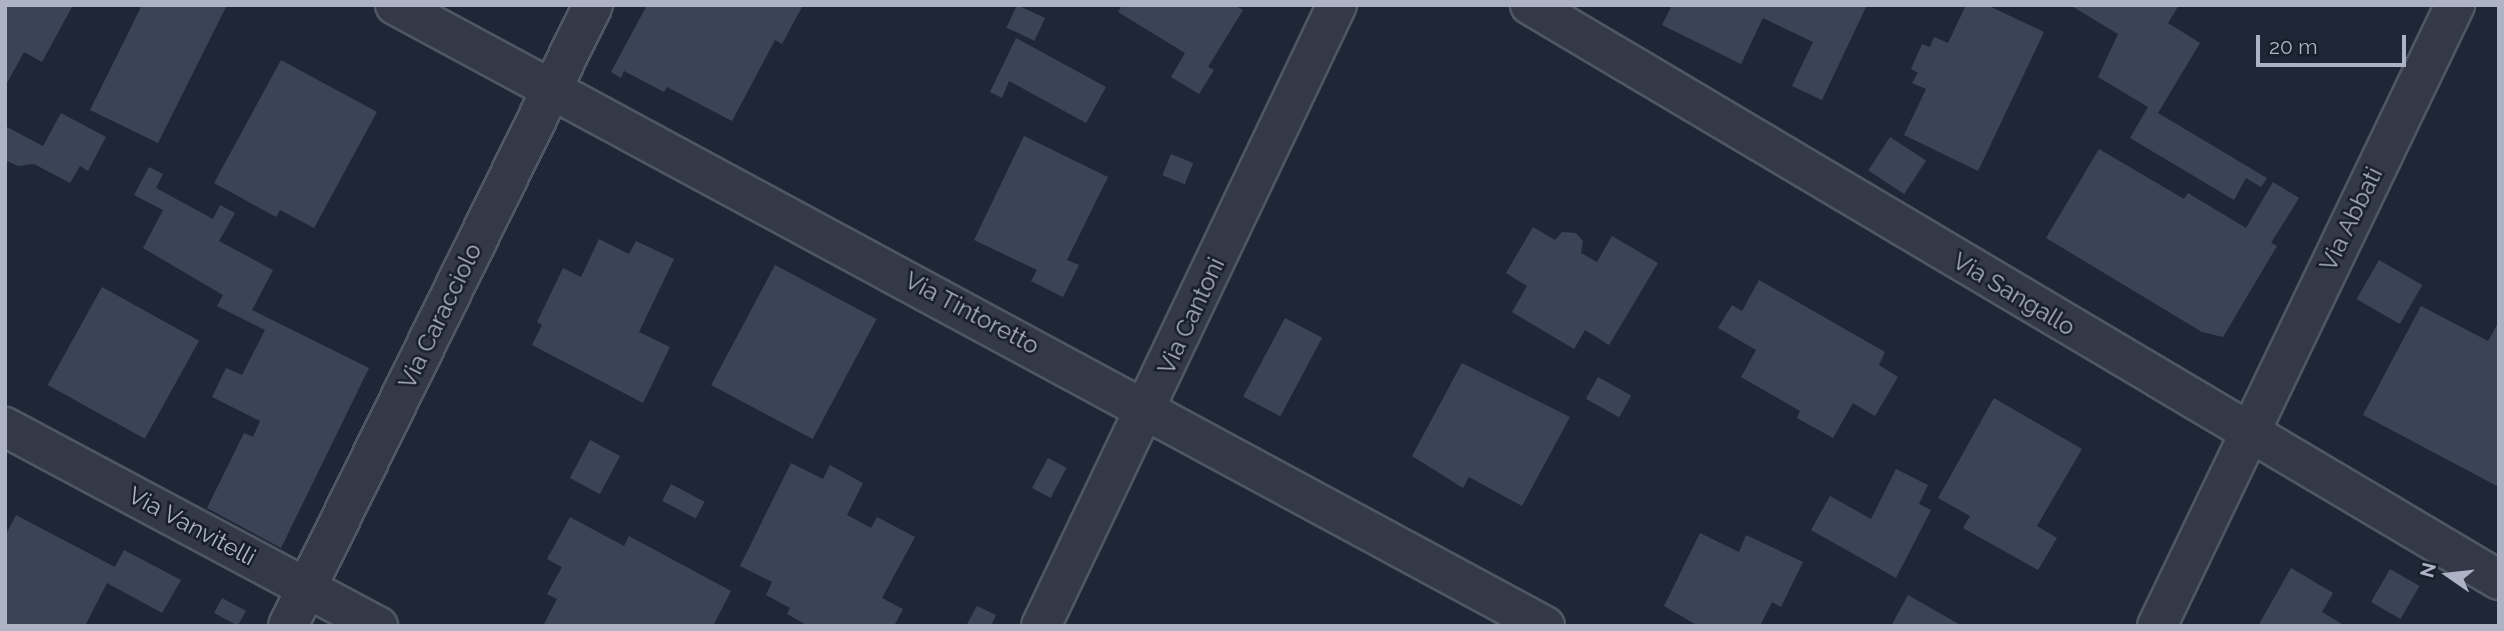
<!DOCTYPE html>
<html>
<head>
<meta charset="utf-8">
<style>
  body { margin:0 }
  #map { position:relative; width:2504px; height:631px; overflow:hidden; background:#1f2736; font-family:Raleway,sans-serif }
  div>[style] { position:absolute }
  .building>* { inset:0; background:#3b4457; transform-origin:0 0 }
  .roads { filter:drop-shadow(2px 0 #505665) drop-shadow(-2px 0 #505665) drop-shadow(0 2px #505665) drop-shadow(0 -2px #505665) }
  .minor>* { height:38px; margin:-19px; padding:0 19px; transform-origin:19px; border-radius:19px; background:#333946 }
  span { translate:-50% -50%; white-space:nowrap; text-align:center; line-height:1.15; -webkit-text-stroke:5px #181e2b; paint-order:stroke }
  .street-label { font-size:24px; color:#adb3c4 }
  .frame { position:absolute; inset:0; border:7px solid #adb3c4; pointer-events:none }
  .north { position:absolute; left:2413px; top:540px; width:70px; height:70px; -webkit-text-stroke:5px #181e2b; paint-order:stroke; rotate:284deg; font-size:19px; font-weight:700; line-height:28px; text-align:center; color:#adb3c4 }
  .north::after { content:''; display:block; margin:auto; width:24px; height:32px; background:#adb3c4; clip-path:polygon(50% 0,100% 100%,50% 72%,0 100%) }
  .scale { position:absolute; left:2256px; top:35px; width:150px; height:32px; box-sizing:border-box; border:4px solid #adb3c4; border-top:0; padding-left:9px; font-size:21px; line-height:24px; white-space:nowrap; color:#adb3c4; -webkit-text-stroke:5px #181e2b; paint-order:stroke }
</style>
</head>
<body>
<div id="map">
  <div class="building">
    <i style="clip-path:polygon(5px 5px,73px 5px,42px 62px,24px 52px,7px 83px)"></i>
    <i style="clip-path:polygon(142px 5px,227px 5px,158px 143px,90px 110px)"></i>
    <i style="clip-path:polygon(647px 5px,803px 5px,782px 44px,775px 40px,732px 121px,667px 87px,664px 92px,624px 71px,621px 78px,611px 72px)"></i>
    <i style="left:1017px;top:5px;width:31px;height:25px;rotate:25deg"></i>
    <i style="clip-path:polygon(1122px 5px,1234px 5px,1243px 10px,1208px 67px,1214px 70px,1199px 94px,1171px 77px,1185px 53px,1118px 12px)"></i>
    <i style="clip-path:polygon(1672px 5px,1867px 5px,1822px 100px,1792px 86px,1813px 42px,1763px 18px,1741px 64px,1662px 25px)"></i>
    <i style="clip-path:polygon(1966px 5px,1987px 5px,2044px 32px,1978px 171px,1904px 135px,1926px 89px,1912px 83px,1918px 73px,1911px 69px,1922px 44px,1930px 47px,1934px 37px,1948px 43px)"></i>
    <i style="clip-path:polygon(2070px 5px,2179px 5px,2168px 23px,2200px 43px,2158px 113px,2267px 178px,2261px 187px,2246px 178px,2234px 200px,2130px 138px,2148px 107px,2098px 77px,2118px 34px)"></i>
    <i style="clip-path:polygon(1016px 38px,1106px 87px,1086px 123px,1009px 81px,1002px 98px,990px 92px)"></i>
    <i style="clip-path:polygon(281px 60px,377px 112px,314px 228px,280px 210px,276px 217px,214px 183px)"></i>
    <i style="clip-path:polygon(61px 113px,106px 137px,88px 171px,80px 166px,70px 183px,34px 164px,18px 166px,5px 160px,5px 126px,43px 146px)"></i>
    <i style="clip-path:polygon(1024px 136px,1108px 177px,1067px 260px,1079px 265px,1063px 297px,1031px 281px,1037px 270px,974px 240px)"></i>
    <i style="left:1890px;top:137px;width:43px;height:40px;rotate:33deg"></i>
    <i style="clip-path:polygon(2099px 149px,2184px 199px,2188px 193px,2246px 228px,2273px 182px,2299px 198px,2271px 243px,2277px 246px,2223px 337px,2202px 332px,2046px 238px)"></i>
    <i style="left:1171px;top:154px;width:24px;height:23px;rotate:22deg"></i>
    <i style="clip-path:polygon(149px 167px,163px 174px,156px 188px,213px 219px,220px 205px,235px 213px,219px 241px,273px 270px,252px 310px,369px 368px,281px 548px,207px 508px,244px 433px,253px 437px,260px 421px,212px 397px,226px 368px,242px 375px,265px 330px,217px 306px,223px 295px,143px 248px,163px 210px,134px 195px)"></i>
    <i style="clip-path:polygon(1533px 227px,1555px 240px,1562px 232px,1576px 233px,1583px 241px,1581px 253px,1597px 262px,1612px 236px,1658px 263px,1609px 345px,1585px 330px,1574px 349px,1512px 312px,1527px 286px,1506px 273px)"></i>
    <i style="clip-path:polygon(599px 239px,629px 254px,636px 241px,674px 259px,639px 332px,670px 347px,643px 403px,532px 345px,542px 325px,537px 322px,563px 268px,581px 277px)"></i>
    <i style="left:2379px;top:260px;width:50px;height:45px;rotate:30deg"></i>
    <i style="left:775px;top:265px;width:115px;height:136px;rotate:28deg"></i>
    <i style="clip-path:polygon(1759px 280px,1885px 352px,1879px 365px,1898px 377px,1875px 416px,1853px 403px,1833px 438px,1797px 418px,1800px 411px,1741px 377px,1756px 350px,1718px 328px,1732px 305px,1742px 311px)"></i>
    <i style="left:102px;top:287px;width:111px;height:112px;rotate:29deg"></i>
    <i style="clip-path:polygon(2421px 306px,2488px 341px,2499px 321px,2499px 487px,2363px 415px)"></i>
    <i style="left:1285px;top:318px;width:42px;height:89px;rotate:28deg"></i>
    <i style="clip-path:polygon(1462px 363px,1570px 417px,1522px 506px,1469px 477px,1463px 488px,1412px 456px)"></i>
    <i style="left:1598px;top:377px;width:38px;height:25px;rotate:29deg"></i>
    <i style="clip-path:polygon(1994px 398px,2082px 449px,2037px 526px,2057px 538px,2038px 570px,1963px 528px,1970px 516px,1938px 498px)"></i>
    <i style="left:590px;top:440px;width:34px;height:43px;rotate:28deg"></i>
    <i style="left:1048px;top:458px;width:21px;height:34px;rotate:28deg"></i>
    <i style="clip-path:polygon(791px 463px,823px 479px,830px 465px,863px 483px,847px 515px,871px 528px,877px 517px,915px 537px,882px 598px,903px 609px,894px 626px,808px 626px,787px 614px,790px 608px,766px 595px,772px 582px,740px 566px)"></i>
    <i style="clip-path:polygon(1896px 469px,1928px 485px,1919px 504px,1931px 510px,1896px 578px,1811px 530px,1830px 496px,1871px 519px)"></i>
    <i style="left:671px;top:484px;width:38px;height:19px;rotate:28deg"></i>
    <i style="clip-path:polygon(16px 515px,115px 567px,124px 550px,181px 580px,162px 613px,107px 583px,85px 626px,5px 626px,5px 536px)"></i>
    <i style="clip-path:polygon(570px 517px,624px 546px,629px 536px,731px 591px,713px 626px,543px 626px,557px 599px,547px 594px,562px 567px,547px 559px)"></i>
    <i style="clip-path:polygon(1700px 533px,1739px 552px,1746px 535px,1803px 562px,1781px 607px,1772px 602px,1760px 626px,1698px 626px,1664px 606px)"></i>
    <i style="clip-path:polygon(2291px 568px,2333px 593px,2322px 612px,2345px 626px,2258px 626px)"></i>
    <i style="left:2390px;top:569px;width:34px;height:38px;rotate:30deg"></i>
    <i style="clip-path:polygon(1908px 595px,1962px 626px,1891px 626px)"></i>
    <i style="left:222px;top:598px;width:27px;height:17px;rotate:28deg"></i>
    <i style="clip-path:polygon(977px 606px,996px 615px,991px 626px,966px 626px)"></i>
  </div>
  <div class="roads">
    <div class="minor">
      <i style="left:395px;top:5px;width:1307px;rotate:28.37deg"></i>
      <i style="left:1530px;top:5px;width:1127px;rotate:30.68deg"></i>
      <i style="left:5px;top:427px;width:423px;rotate:28.1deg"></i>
      <i style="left:288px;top:626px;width:692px;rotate:-63.84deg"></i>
      <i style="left:1041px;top:626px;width:688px;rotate:-64.52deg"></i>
      <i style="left:2157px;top:626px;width:689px;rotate:-64.36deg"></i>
    </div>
  </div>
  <div class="street-label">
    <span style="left:2351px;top:219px;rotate:-64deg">Via Abbati</span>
    <span style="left:2014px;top:294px;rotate:31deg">Via Sangallo</span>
    <span style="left:972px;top:313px;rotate:28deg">Via Tintoretto</span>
    <span style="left:440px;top:316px;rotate:-64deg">Via Caracciolo</span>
    <span style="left:1191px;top:316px;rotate:-65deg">Via Cantoni</span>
    <span style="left:192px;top:526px;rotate:28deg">Via Vanvitelli</span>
  </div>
  <div class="frame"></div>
  <div class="north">N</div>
  <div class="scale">20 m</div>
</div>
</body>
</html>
